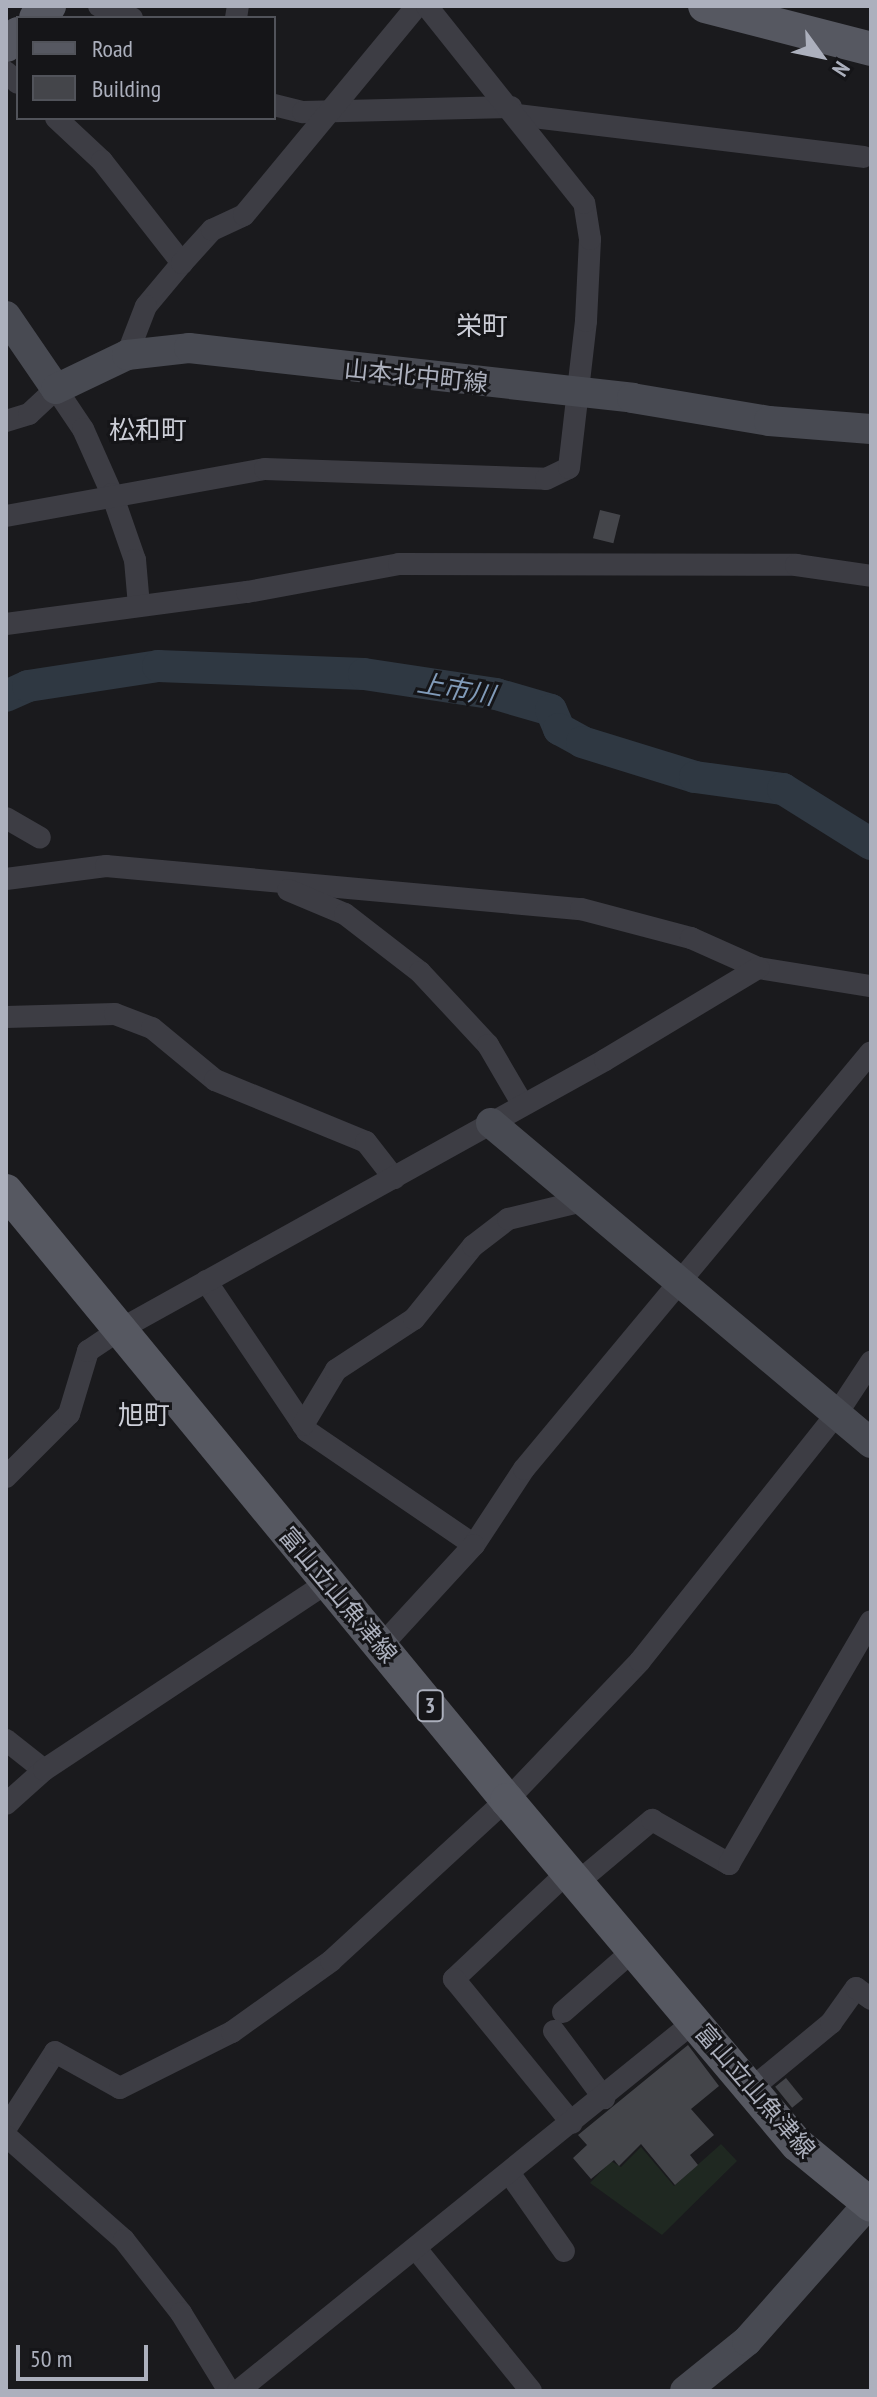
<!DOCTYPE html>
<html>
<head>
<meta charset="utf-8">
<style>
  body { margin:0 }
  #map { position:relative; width:877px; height:2397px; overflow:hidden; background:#1a1a1d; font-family:"PT Sans Narrow","Noto Sans JP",sans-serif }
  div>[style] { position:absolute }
  .green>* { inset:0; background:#1f2821 }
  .river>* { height:32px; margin:-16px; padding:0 16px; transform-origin:16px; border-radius:16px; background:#2f3842 }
  .building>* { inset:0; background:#44454a; transform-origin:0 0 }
  .street>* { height:22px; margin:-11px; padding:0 11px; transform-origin:11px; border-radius:11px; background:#3d3d44 }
  .secondary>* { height:30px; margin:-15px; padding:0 15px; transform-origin:15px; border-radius:15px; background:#484a52 }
  .primary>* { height:34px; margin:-17px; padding:0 17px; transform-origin:17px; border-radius:17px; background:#565861 }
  span { translate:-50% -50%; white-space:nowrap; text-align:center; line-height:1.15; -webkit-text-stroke:6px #151518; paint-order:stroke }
  .shield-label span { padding:2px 6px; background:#151518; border:2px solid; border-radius:6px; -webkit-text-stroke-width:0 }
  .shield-label { font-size:22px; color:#acb0bd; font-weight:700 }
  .street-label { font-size:24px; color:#acb0bd }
  .neighbourhood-label { font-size:26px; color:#cdcfd8 }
  .water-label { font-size:26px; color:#819bb9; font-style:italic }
  .frame { position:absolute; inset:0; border:8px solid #acb0bd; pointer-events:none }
  .legend { position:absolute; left:16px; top:16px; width:260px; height:104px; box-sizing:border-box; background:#151518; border:2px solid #51535a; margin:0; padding:10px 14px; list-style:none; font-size:24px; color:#acb0bd }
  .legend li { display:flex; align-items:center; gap:16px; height:40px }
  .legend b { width:40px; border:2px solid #51535a }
  .north { position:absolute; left:781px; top:16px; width:80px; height:80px; -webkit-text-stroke:6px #151518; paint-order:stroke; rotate:123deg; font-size:22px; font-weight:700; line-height:32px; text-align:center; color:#acb0bd }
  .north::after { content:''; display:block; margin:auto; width:28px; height:36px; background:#acb0bd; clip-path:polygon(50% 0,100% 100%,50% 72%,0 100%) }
  .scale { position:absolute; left:16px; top:2345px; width:132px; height:36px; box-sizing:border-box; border:4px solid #acb0bd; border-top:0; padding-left:10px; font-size:24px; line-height:28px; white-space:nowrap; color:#acb0bd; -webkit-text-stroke:6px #151518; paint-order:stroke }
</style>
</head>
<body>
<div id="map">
  <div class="green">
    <i style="clip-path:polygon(721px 2144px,737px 2161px,662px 2235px,590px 2183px,611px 2161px,621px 2167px,641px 2147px,674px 2186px)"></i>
  </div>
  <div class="river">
    <i style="left:6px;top:696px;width:24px;rotate:-24deg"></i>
    <i style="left:28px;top:686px;width:132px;rotate:-8.7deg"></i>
    <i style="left:158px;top:666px;width:206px;rotate:2.2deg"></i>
    <i style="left:364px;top:674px;width:134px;rotate:8.6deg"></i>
    <i style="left:496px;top:694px;width:57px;rotate:16.2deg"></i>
    <i style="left:551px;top:710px;width:21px;rotate:67deg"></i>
    <i style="left:559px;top:729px;width:26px;rotate:29deg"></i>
    <i style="left:582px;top:742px;width:118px;rotate:17.2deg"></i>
    <i style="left:695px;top:777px;width:89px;rotate:7.8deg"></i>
    <i style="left:783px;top:789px;width:104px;rotate:32deg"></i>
  </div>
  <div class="building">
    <i style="left:600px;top:510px;width:21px;height:29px;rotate:14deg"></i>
    <i style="clip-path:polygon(688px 2045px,719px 2086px,691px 2109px,714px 2135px,690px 2155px,698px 2165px,675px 2185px,641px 2144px,619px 2166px,614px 2160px,591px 2179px,573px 2158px,587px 2145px,578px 2135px)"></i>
    <i style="left:786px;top:2078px;width:27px;height:14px;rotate:51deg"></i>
  </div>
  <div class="street">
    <i style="left:99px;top:6px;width:35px;rotate:20deg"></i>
    <i style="left:236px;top:18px;width:12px;rotate:-81deg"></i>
    <i style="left:6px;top:72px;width:16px;rotate:43deg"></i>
    <i style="left:274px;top:105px;width:30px;rotate:14deg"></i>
    <i style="left:303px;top:112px;width:208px;rotate:-1.4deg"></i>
    <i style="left:517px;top:115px;width:349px;rotate:6.9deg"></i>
    <i style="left:56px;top:118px;width:63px;rotate:43.1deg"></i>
    <i style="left:102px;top:161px;width:130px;rotate:51.9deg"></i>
    <i style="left:182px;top:263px;width:56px;rotate:129.9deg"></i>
    <i style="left:146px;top:306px;width:53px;rotate:111.2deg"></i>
    <i style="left:182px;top:263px;width:45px;rotate:-47.7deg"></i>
    <i style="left:212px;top:230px;width:35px;rotate:-25deg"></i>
    <i style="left:244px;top:215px;width:271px;rotate:-50.4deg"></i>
    <i style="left:6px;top:421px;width:24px;rotate:-17deg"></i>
    <i style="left:29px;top:414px;width:37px;rotate:-43deg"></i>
    <i style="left:56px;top:389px;width:48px;rotate:56deg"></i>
    <i style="left:83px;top:429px;width:71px;rotate:66deg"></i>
    <i style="left:112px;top:494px;width:70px;rotate:70.8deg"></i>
    <i style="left:135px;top:560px;width:46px;rotate:85deg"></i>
    <i style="left:6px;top:516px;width:263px;rotate:-10.3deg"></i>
    <i style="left:265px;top:469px;width:281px;rotate:2deg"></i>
    <i style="left:546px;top:479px;width:25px;rotate:-26deg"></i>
    <i style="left:569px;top:468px;width:148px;rotate:-83.4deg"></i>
    <i style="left:586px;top:321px;width:82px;rotate:-87.2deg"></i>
    <i style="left:590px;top:239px;width:36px;rotate:-99deg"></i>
    <i style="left:584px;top:203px;width:252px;rotate:-128.6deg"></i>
    <i style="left:6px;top:624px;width:243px;rotate:-7.6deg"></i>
    <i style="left:247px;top:592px;width:155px;rotate:-10.4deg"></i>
    <i style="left:399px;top:564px;width:397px;rotate:0.1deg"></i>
    <i style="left:796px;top:565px;width:76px;rotate:8.3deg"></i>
    <i style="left:6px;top:818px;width:39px;rotate:30deg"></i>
    <i style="left:6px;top:879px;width:101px;rotate:-7.4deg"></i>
    <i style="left:106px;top:866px;width:477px;rotate:5.2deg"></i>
    <i style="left:581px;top:909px;width:114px;rotate:14.8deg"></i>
    <i style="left:691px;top:938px;width:73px;rotate:24.1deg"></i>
    <i style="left:758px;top:968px;width:114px;rotate:9.1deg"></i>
    <i style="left:288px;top:890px;width:62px;rotate:22.8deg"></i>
    <i style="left:345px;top:914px;width:95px;rotate:37.7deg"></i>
    <i style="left:420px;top:972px;width:100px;rotate:47deg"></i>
    <i style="left:488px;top:1045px;width:69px;rotate:59.7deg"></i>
    <i style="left:6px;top:1017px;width:109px;rotate:-1.6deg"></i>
    <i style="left:115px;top:1014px;width:40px;rotate:21deg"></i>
    <i style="left:152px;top:1028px;width:82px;rotate:39.5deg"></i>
    <i style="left:215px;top:1080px;width:163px;rotate:22.3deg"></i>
    <i style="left:366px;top:1142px;width:46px;rotate:52.1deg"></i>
    <i style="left:206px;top:1281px;width:181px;rotate:56deg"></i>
    <i style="left:307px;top:1431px;width:202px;rotate:34.3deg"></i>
    <i style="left:474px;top:1545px;width:91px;rotate:-56.7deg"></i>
    <i style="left:524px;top:1469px;width:542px;rotate:-50.23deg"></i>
    <i style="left:303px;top:1425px;width:64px;rotate:-59deg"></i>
    <i style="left:336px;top:1370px;width:93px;rotate:-33.2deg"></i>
    <i style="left:414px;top:1319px;width:94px;rotate:-51.1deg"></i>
    <i style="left:473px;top:1246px;width:44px;rotate:-37.6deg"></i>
    <i style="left:508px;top:1219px;width:77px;rotate:-13.5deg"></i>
    <i style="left:6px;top:1477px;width:89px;rotate:-45deg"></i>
    <i style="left:69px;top:1414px;width:66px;rotate:-73.2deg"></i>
    <i style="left:88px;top:1351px;width:37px;rotate:-34deg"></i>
    <i style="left:119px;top:1330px;width:556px;rotate:-29.05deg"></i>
    <i style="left:605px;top:1060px;width:179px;rotate:-31deg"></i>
    <i style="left:381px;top:1646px;width:137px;rotate:-47.4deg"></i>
    <i style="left:6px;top:1740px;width:48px;rotate:38.3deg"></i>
    <i style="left:6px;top:1804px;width:51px;rotate:-41.8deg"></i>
    <i style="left:44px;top:1770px;width:339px;rotate:-33.5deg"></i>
    <i style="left:569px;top:1871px;width:158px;rotate:136.8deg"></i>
    <i style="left:454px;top:1979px;width:186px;rotate:50.7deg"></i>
    <i style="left:578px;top:1882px;width:97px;rotate:-40deg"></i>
    <i style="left:652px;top:1820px;width:89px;rotate:29.7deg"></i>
    <i style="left:729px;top:1864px;width:281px;rotate:-59.7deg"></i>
    <i style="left:563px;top:2012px;width:96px;rotate:-41.2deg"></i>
    <i style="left:554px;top:2031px;width:84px;rotate:53.3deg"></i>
    <i style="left:751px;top:2089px;width:104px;rotate:-39.5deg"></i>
    <i style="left:831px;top:2023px;width:43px;rotate:-54.5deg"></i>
    <i style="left:856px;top:1988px;width:19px;rotate:36deg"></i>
    <i style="left:6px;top:2128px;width:90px;rotate:-57.2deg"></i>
    <i style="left:55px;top:2052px;width:74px;rotate:29deg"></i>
    <i style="left:120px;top:2088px;width:125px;rotate:-26.6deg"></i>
    <i style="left:232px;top:2032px;width:122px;rotate:-35.6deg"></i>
    <i style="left:331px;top:1961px;width:250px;rotate:-42.6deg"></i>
    <i style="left:515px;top:1792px;width:181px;rotate:-46.3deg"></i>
    <i style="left:640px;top:1661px;width:315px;rotate:-51.5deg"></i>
    <i style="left:836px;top:1415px;width:64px;rotate:-56.6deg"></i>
    <i style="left:6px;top:2136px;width:157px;rotate:41.4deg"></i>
    <i style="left:124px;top:2240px;width:93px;rotate:52deg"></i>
    <i style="left:181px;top:2313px;width:92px;rotate:58.4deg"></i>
    <i style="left:510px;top:2174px;width:94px;rotate:55deg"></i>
    <i style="left:417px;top:2250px;width:181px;rotate:51deg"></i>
    <i style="left:238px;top:2391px;width:588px;rotate:-38.99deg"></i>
  </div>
  <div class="secondary">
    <i style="left:6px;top:316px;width:88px;rotate:55.6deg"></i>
    <i style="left:56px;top:389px;width:79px;rotate:-25.6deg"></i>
    <i style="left:127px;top:355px;width:62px;rotate:-6.4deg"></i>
    <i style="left:189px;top:348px;width:446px;rotate:6.4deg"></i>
    <i style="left:632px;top:398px;width:139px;rotate:9.5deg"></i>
    <i style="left:769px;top:421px;width:102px;rotate:4.5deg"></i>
    <i style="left:491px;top:1123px;width:497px;rotate:40.1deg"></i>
    <i style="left:685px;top:2391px;width:80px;rotate:-38.9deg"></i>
    <i style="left:747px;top:2341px;width:187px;rotate:-48.5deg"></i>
  </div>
  <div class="primary">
    <i style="left:705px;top:6px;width:171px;rotate:14.5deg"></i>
    <i style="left:36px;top:18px;width:18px;rotate:-43deg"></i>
    <i style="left:6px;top:45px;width:16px;rotate:-43deg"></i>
    <i style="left:6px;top:1191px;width:789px;rotate:50.56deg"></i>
    <i style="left:507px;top:1800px;width:451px;rotate:49.9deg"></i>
    <i style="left:798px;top:2145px;width:94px;rotate:39.4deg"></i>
  </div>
  <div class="shield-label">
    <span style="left:430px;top:1706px">3</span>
  </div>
  <div class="street-label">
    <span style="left:416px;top:376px;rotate:6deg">山本北中町線</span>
    <span style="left:338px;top:1595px;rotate:50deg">富山立山魚津線</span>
    <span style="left:755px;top:2091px;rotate:49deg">富山立山魚津線</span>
  </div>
  <div class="neighbourhood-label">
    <span style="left:482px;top:326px">栄町</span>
    <span style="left:148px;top:430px">松和町</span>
    <span style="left:144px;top:1415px">旭町</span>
  </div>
  <div class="water-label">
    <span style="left:456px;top:689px;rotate:10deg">上市川</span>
  </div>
  <div class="frame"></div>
  <ul class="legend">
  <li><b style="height:10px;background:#565861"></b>Road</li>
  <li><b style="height:22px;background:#44454a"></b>Building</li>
  </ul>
  <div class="north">N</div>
  <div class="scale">50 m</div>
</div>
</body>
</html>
